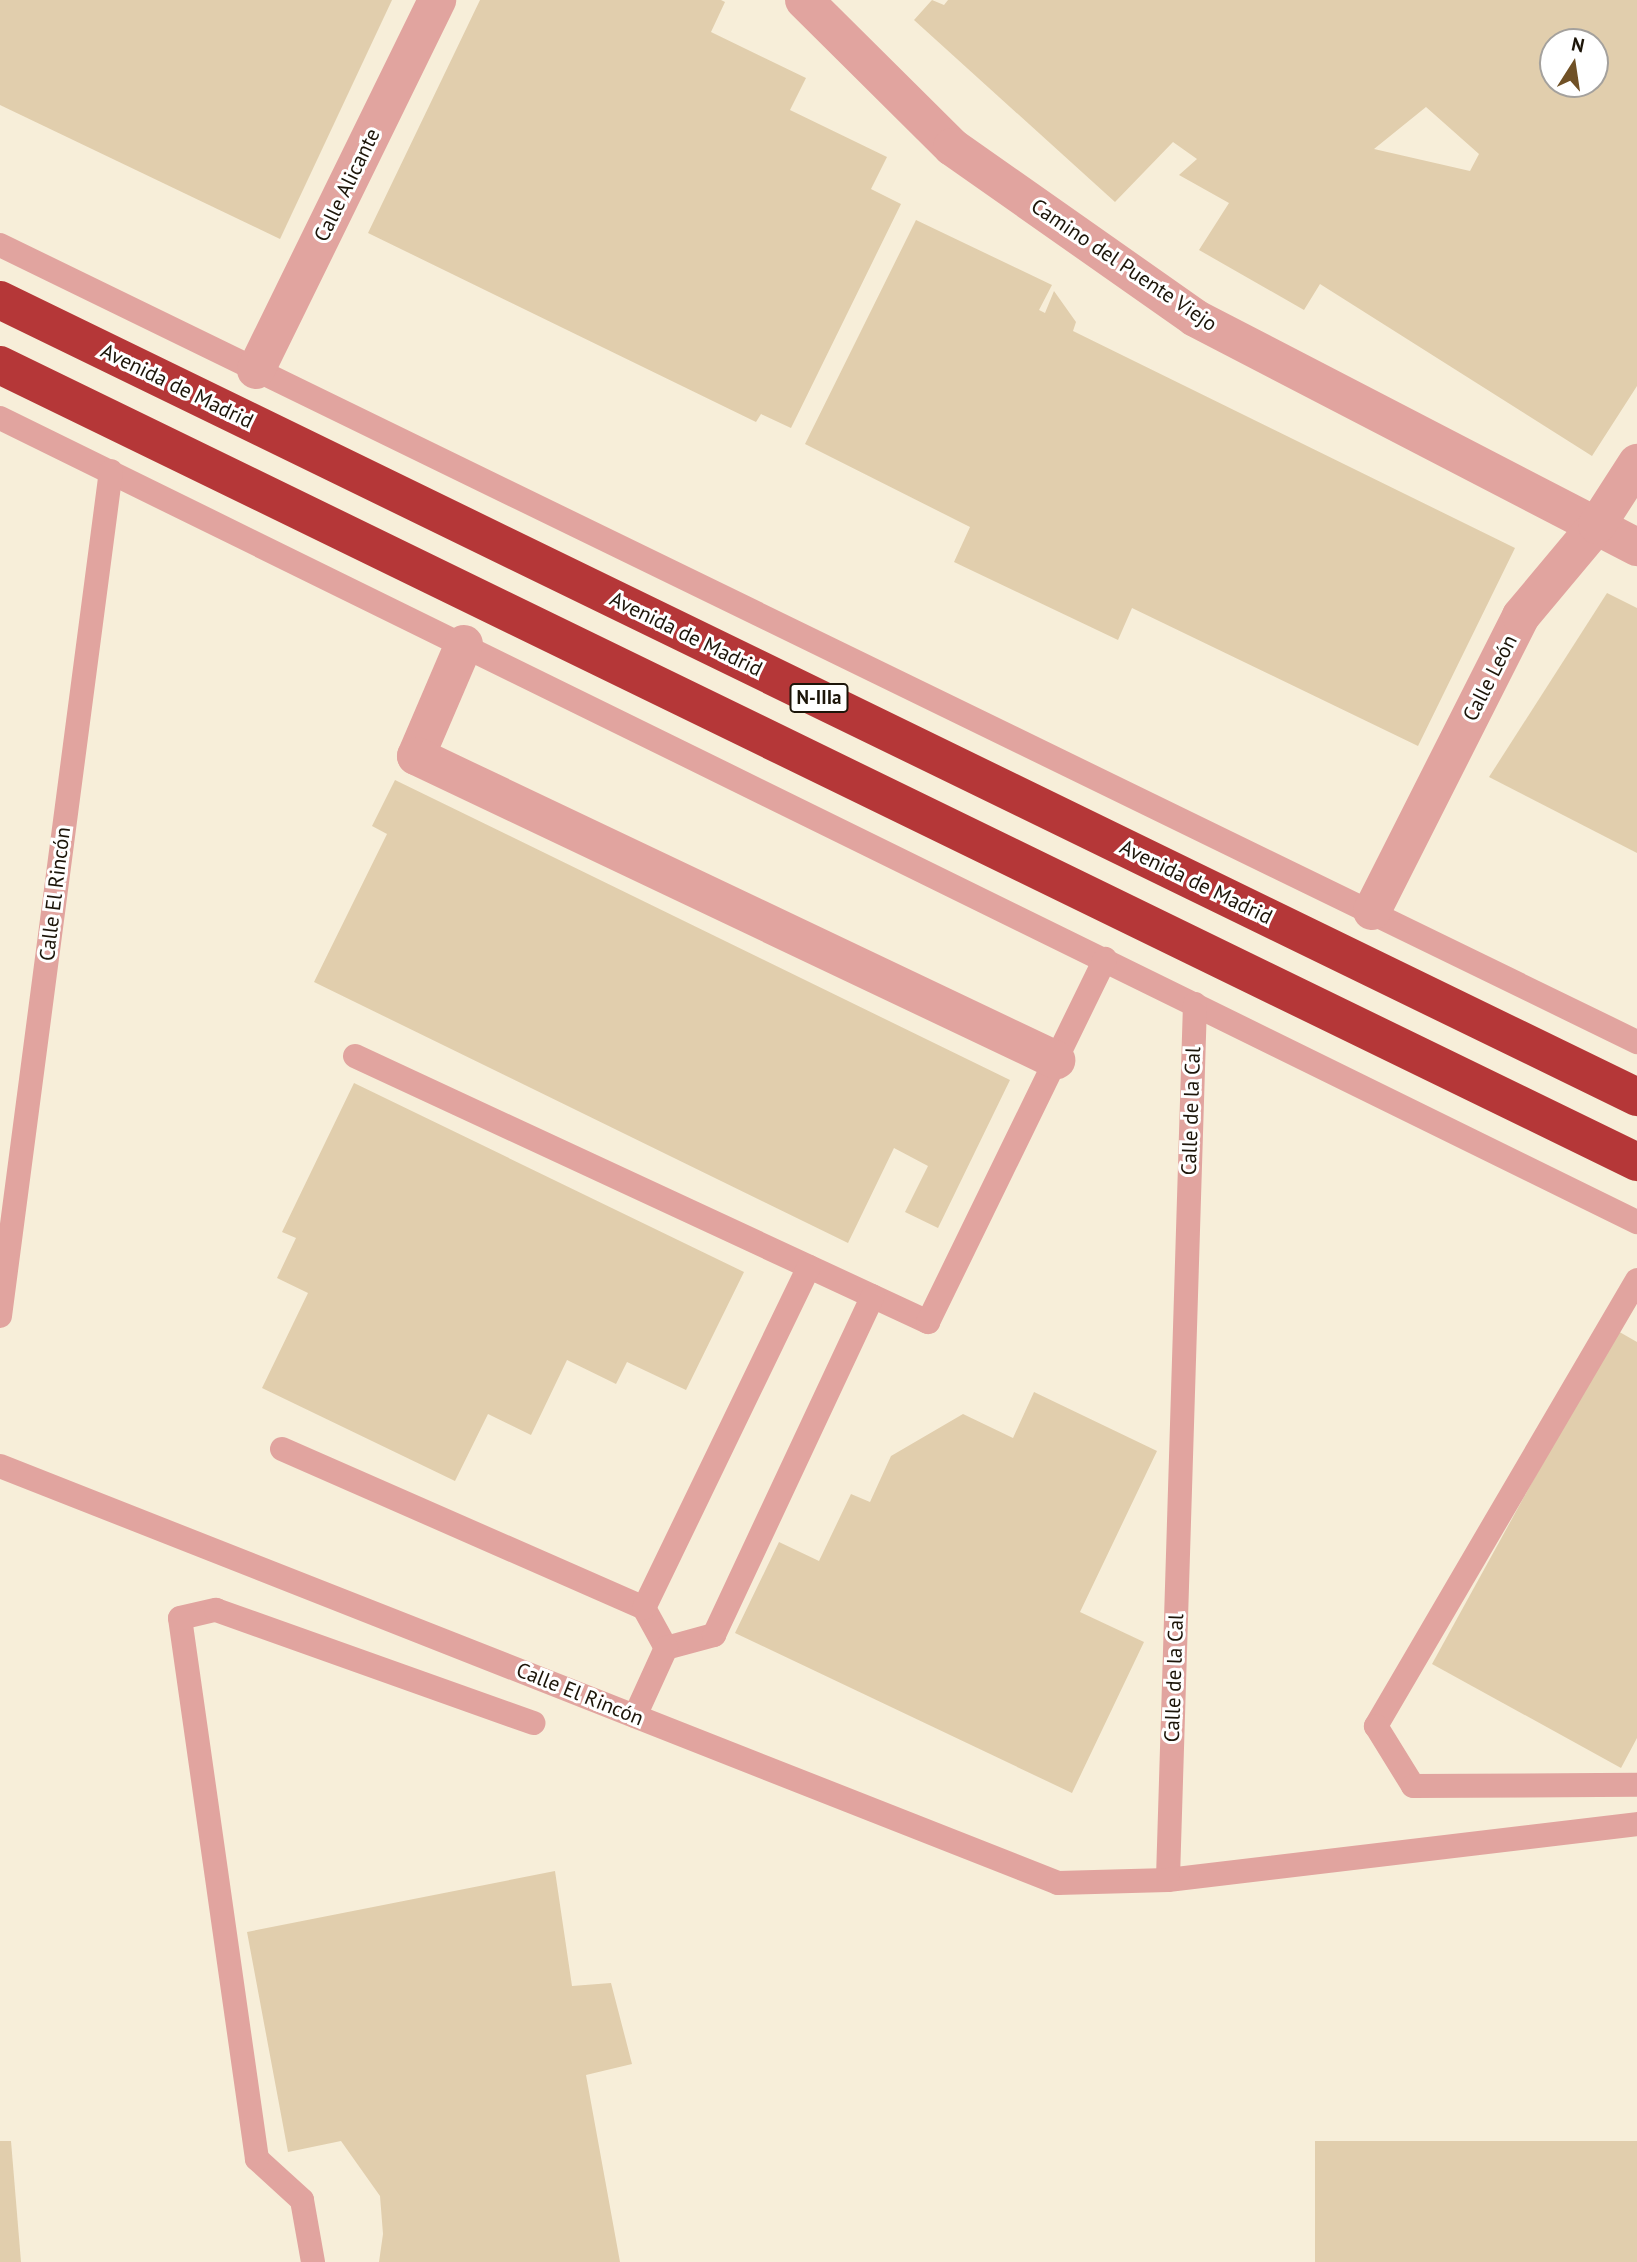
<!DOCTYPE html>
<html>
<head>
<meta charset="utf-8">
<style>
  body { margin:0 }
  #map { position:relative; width:1637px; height:2262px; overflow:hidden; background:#fcf8f2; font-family:"PT Sans",sans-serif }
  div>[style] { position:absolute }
  .industrial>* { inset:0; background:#f7eed9 }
  .building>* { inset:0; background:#e1cead; transform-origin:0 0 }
  .lane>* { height:24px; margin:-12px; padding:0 12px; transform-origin:12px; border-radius:12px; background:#e1a49f }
  .street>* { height:38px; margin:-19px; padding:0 19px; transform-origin:19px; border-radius:19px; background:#e1a49f }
  .highway>* { height:38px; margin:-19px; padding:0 19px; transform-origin:19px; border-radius:19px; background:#b53738 }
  span { translate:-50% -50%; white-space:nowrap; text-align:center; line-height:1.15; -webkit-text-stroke:6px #fff; paint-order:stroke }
  .shield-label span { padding:2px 5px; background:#fff; border:2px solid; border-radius:5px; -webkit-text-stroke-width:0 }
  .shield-label { font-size:19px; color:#1c1509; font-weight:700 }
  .street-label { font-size:21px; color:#1c1509 }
  .north { position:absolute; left:1539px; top:28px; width:70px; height:70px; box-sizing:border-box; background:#fff; border:2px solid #a4a19d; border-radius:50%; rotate:12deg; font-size:19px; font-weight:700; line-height:28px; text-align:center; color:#1c1509 }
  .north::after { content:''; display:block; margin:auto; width:24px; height:32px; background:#705126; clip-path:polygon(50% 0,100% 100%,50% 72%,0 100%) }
</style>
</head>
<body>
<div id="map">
  <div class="industrial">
    <i style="clip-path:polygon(evenodd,0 0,1637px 0,1637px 2262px,0 2262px,0 0,1553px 42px,1595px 42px,1595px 84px,1553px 84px,1553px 42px)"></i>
  </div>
  <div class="building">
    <i style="clip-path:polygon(0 0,392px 0,280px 239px,0 105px)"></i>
    <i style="clip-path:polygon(480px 0,721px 0,725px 2px,711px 32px,806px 78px,790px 110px,887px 157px,871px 189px,901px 204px,791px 428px,761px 414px,756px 422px,368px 233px)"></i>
    <i style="clip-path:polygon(evenodd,932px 0,944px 5px,948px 0,1637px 0,1637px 386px,1592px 456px,1320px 284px,1304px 310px,1199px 250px,1229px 203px,1179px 175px,1197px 159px,1173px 142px,1115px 202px,914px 20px,932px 0,1553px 42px,1595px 42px,1595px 84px,1553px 84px,1553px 42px,932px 0,1426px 107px,1479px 154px,1470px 171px,1374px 149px,1426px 107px)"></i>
    <i style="clip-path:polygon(916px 220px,1052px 285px,1039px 310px,1045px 313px,1054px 291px,1076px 322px,1073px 331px,1515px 548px,1418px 746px,1132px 608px,1118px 640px,954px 562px,970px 527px,805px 444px)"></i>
    <i style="clip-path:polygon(1607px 593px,1637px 608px,1637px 853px,1489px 777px)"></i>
    <i style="clip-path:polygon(395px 780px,1010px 1080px,938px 1228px,905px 1212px,928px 1166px,894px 1148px,848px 1243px,314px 982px,387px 834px,372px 826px)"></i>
    <i style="clip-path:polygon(354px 1083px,744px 1272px,686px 1390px,627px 1362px,616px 1384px,567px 1360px,531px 1435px,488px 1414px,455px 1481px,262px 1388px,308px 1293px,277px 1278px,296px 1238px,282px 1232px)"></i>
    <i style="clip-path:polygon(1616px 1330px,1637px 1342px,1637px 1738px,1621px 1768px,1432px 1664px)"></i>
    <i style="clip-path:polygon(1034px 1392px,1157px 1451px,1080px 1612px,1144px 1642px,1072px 1793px,735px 1633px,779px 1542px,819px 1561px,851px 1494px,870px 1502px,891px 1456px,963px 1414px,1013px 1438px)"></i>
    <i style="clip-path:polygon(555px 1871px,572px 1986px,611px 1983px,632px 2064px,586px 2075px,620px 2262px,379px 2262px,383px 2234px,380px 2196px,341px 2141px,288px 2152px,247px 1932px)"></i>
    <i style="clip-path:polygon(0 2141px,11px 2141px,21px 2262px,0 2262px)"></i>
    <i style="left:1637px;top:2141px;width:121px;height:322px;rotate:90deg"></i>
  </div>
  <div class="lane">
    <i style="left:0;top:245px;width:1821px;rotate:25.96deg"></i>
    <i style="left:0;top:418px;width:1824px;rotate:26.16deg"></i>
    <i style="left:1195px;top:1004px;width:876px;rotate:91.77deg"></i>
    <i style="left:1168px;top:1880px;width:472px;rotate:-6.8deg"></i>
    <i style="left:355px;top:1056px;width:632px;rotate:24.9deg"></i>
    <i style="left:928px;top:1322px;width:404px;rotate:-64deg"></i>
    <i style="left:1637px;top:1280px;width:517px;rotate:120.34deg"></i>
    <i style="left:1376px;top:1726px;width:70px;rotate:58.3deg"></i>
    <i style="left:1413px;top:1786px;width:224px;rotate:-0.3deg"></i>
    <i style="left:0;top:1316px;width:852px;rotate:-82.52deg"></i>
    <i style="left:282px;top:1449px;width:395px;rotate:23.7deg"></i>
    <i style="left:0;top:1466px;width:1137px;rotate:21.51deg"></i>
    <i style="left:1058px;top:1883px;width:110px;rotate:-1.6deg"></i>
    <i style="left:666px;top:1648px;width:46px;rotate:-118.8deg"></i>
    <i style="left:644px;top:1608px;width:379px;rotate:-64.2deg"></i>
    <i style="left:666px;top:1648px;width:50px;rotate:-15.2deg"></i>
    <i style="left:714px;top:1635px;width:374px;rotate:-64.9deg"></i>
    <i style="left:635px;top:1716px;width:75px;rotate:-65.5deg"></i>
    <i style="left:313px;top:2262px;width:63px;rotate:-100.1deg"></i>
    <i style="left:302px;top:2200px;width:61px;rotate:-137.7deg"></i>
    <i style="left:257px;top:2159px;width:546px;rotate:-98.1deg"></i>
    <i style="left:180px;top:1618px;width:37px;rotate:-13deg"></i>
    <i style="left:216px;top:1610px;width:337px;rotate:19.6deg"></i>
  </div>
  <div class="street">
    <i style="left:804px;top:0;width:209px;rotate:44.8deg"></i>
    <i style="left:952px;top:147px;width:297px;rotate:35.1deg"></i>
    <i style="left:1195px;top:318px;width:498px;rotate:27.4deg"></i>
    <i style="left:256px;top:370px;width:412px;rotate:-63.9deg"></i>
    <i style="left:464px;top:644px;width:122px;rotate:113.2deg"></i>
    <i style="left:416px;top:756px;width:709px;rotate:25.41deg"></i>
    <i style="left:1372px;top:911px;width:330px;rotate:-63.2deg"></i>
    <i style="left:1521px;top:616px;width:119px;rotate:-50.1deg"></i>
    <i style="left:1597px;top:525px;width:74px;rotate:-57.2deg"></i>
  </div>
  <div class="highway">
    <i style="left:0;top:300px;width:1821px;rotate:25.96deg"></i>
    <i style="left:0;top:365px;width:1821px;rotate:25.96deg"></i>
  </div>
  <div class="shield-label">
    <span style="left:819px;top:698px">N-IIIa</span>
  </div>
  <div class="street-label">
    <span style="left:347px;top:185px;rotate:-64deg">Calle Alicante</span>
    <span style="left:1124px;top:265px;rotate:34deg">Camino del Puente Viejo</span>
    <span style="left:177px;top:386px;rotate:26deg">Avenida de Madrid</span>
    <span style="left:686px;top:634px;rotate:26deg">Avenida de Madrid</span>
    <span style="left:1490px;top:678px;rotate:-63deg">Calle León</span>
    <span style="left:1196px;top:882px;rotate:26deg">Avenida de Madrid</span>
    <span style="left:55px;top:894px;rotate:-83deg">Calle El Rincón</span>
    <span style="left:1191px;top:1111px;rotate:-88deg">Calle de la Cal</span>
    <span style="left:1174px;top:1678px;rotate:-88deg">Calle de la Cal</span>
    <span style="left:580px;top:1694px;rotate:22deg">Calle El Rincón</span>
  </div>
  <div class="north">N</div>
</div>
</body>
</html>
